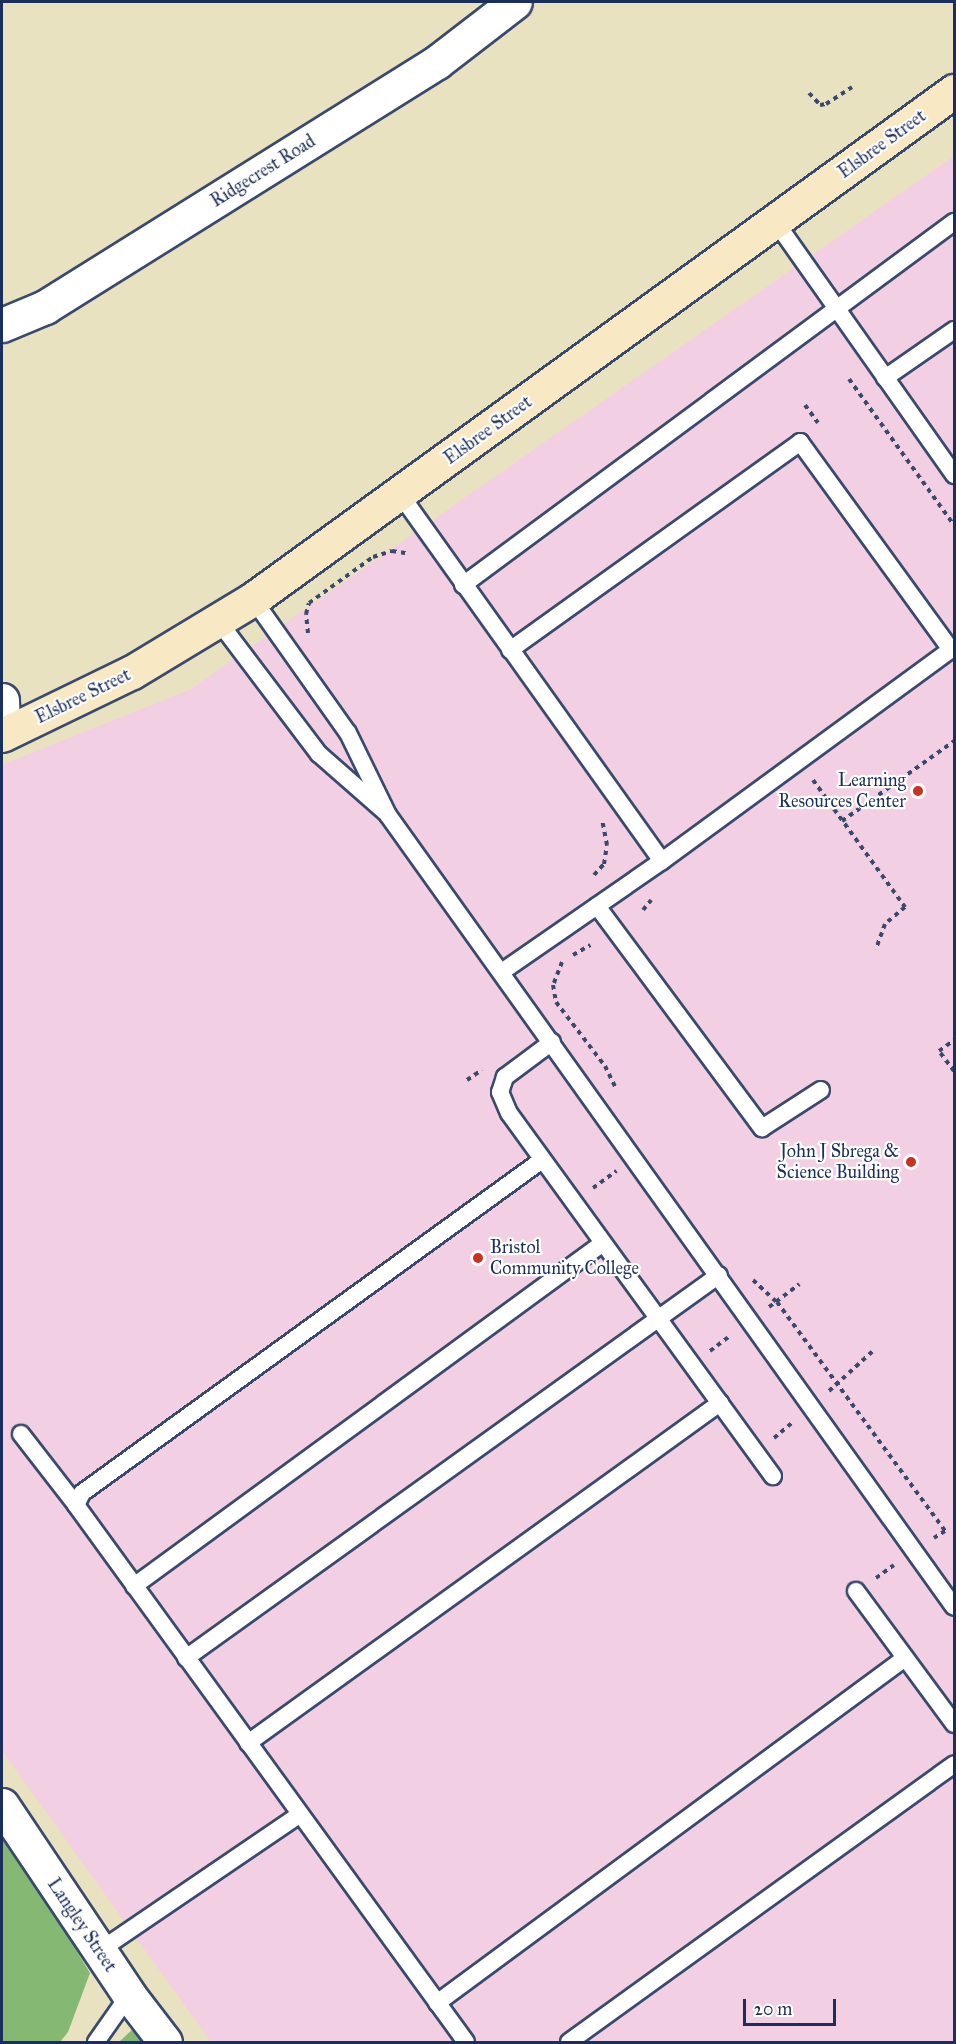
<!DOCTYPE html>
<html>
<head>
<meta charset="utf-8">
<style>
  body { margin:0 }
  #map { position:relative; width:956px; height:2044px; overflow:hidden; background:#e9e2c0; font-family:"IM FELL Great Primer",serif }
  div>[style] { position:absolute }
  .built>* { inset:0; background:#f2cfe2 }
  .forest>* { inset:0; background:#85b873 }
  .path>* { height:4px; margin-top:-2px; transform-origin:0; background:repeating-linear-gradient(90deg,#3a4a6d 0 4.5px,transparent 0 9px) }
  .roads { filter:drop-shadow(2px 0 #3a4a6d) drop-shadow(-2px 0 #3a4a6d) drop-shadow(0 2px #3a4a6d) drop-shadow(0 -2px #3a4a6d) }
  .lane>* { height:16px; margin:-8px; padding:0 8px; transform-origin:8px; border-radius:8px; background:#fff }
  .street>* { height:33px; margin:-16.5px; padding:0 16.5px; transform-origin:16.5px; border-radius:16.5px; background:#fff }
  .secondary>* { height:33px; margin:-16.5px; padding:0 16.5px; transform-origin:16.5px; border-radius:16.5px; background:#f8e8c3 }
  .dots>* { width:16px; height:16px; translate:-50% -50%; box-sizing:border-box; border:3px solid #fff; border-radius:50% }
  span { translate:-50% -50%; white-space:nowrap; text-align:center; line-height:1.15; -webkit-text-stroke:4.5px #fff; paint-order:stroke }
  .street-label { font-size:18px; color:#1b2f5e }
  .poi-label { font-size:18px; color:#1b2f5e }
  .right { translate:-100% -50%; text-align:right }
  .left { translate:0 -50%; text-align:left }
  .frame { position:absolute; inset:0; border:3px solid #1b2f5e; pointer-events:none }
  .scale { position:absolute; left:743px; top:1999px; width:93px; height:27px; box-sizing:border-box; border:3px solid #1b2f5e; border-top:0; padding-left:8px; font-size:18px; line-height:21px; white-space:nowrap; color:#1b2f5e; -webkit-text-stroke:4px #fff; paint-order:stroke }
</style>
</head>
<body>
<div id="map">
  <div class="built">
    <i style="clip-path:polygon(954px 156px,954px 2042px,211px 2042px,2px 1751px,2px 765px,191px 689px)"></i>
  </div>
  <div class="forest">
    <i style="clip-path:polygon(2px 1837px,42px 1893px,90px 1973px,68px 2032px,60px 2042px,2px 2042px)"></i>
    <i style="clip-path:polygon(134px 2028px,146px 2042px,119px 2042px)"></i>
  </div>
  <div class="path">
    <i style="left:809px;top:93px;width:16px;rotate:47deg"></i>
    <i style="left:820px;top:105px;width:6px;rotate:-9deg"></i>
    <i style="left:826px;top:104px;width:31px;rotate:-33deg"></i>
    <i style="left:849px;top:379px;width:180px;rotate:54.3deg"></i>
    <i style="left:805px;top:405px;width:22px;rotate:54deg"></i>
    <i style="left:308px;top:633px;width:19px;rotate:-96deg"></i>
    <i style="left:306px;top:614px;width:11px;rotate:-75deg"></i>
    <i style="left:309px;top:603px;width:79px;rotate:-35.7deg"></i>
    <i style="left:373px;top:557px;width:20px;rotate:-18deg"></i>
    <i style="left:392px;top:551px;width:18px;rotate:9deg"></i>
    <i style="left:813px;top:780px;width:157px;rotate:54.1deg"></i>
    <i style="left:905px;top:907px;width:26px;rotate:140deg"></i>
    <i style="left:885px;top:924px;width:27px;rotate:110deg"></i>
    <i style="left:842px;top:821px;width:138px;rotate:-35.5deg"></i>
    <i style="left:594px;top:875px;width:15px;rotate:-48deg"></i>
    <i style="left:604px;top:864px;width:19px;rotate:-81deg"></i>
    <i style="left:607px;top:845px;width:25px;rotate:-101deg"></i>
    <i style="left:643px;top:910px;width:13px;rotate:-51deg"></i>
    <i style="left:573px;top:955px;width:20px;rotate:-30deg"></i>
    <i style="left:562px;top:962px;width:25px;rotate:111deg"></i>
    <i style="left:553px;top:985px;width:17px;rotate:80deg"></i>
    <i style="left:556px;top:1002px;width:81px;rotate:52.6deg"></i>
    <i style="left:605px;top:1066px;width:25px;rotate:64deg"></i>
    <i style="left:954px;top:1071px;width:25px;rotate:-127deg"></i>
    <i style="left:939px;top:1051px;width:19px;rotate:-36deg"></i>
    <i style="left:467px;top:1080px;width:18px;rotate:-34deg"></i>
    <i style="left:593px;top:1188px;width:29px;rotate:-36deg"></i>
    <i style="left:753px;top:1280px;width:33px;rotate:43deg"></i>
    <i style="left:777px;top:1302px;width:284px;rotate:53.7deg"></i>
    <i style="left:945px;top:1531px;width:13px;rotate:148deg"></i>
    <i style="left:769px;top:1307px;width:38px;rotate:-37deg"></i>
    <i style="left:710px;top:1351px;width:25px;rotate:-37deg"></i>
    <i style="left:829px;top:1391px;width:62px;rotate:-42.4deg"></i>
    <i style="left:774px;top:1438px;width:26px;rotate:-40deg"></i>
    <i style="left:876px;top:1578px;width:22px;rotate:-36deg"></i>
  </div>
  <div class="roads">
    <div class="lane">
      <i style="left:775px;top:221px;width:311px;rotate:54.8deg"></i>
      <i style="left:885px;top:378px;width:84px;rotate:-34.8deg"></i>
      <i style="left:400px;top:494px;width:451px;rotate:54.5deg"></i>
      <i style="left:463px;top:585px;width:611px;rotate:-36.48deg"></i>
      <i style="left:253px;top:599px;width:164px;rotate:54.7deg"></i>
      <i style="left:348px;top:733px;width:91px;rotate:64deg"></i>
      <i style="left:388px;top:815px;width:973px;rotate:54.45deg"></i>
      <i style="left:219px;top:622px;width:166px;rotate:52.9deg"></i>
      <i style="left:319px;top:754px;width:88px;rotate:41.3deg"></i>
      <i style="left:510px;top:650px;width:357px;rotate:-35.6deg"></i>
      <i style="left:800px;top:442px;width:257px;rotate:54deg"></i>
      <i style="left:597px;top:906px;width:277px;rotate:53.4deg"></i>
      <i style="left:762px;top:1128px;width:70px;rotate:-32.8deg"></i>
      <i style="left:503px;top:971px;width:193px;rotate:-34.7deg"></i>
      <i style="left:662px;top:861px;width:362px;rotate:-36.2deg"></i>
      <i style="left:552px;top:1042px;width:59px;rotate:143.3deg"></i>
      <i style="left:505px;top:1077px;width:16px;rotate:108deg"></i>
      <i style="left:500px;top:1092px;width:23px;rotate:67deg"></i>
      <i style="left:509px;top:1113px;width:449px;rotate:54deg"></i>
      <i style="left:21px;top:1434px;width:90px;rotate:52.2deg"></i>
      <i style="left:134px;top:1586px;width:581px;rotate:-36.18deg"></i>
      <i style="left:856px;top:1591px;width:165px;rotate:53.6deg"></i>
      <i style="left:186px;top:1658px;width:656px;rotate:-35.7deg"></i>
      <i style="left:248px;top:1743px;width:582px;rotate:-35.77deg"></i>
      <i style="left:99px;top:1951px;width:242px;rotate:-34.2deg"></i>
      <i style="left:437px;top:2003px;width:581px;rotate:-36.4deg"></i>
      <i style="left:96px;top:2042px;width:57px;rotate:-54.9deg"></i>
      <i style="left:466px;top:2042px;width:664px;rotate:-125.99deg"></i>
      <i style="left:76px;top:1505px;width:13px;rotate:-63deg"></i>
      <i style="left:82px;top:1493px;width:568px;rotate:-35.9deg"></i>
      <i style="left:569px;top:2042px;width:475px;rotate:-35.8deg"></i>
    </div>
    <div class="street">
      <i style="left:2px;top:325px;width:47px;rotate:-22.7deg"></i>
      <i style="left:45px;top:307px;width:462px;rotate:-32deg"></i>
      <i style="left:437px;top:62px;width:98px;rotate:-37.6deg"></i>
      <i style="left:2px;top:700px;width:34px;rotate:88deg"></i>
      <i style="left:2px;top:1805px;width:229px;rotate:56.2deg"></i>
      <i style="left:129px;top:1995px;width:59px;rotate:52.5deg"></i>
    </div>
    <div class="secondary">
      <i style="left:2px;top:735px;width:144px;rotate:-25.9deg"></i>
      <i style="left:132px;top:672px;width:141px;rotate:-31.1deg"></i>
      <i style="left:253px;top:599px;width:866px;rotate:-35.93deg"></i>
    </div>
  </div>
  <div class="dots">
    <i style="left:918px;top:791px;background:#c8321e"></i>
    <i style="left:911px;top:1162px;background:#c8321e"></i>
    <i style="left:478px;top:1258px;background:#c8321e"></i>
  </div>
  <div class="street-label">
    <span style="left:882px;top:144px;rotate:-36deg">Elsbree Street</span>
    <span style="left:263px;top:171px;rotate:-32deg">Ridgecrest Road</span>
    <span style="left:488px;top:430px;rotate:-36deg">Elsbree Street</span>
    <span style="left:83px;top:696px;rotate:-26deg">Elsbree Street</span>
    <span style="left:82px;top:1925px;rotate:56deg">Langley Street</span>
  </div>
  <div class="poi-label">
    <span class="right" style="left:906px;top:791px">Learning<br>Resources Center</span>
    <span class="right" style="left:899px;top:1162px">John J Sbrega &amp;<br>Science Building</span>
    <span class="left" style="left:490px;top:1258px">Bristol<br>Community College</span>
  </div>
  <div class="frame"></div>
  <div class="scale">20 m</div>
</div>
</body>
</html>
